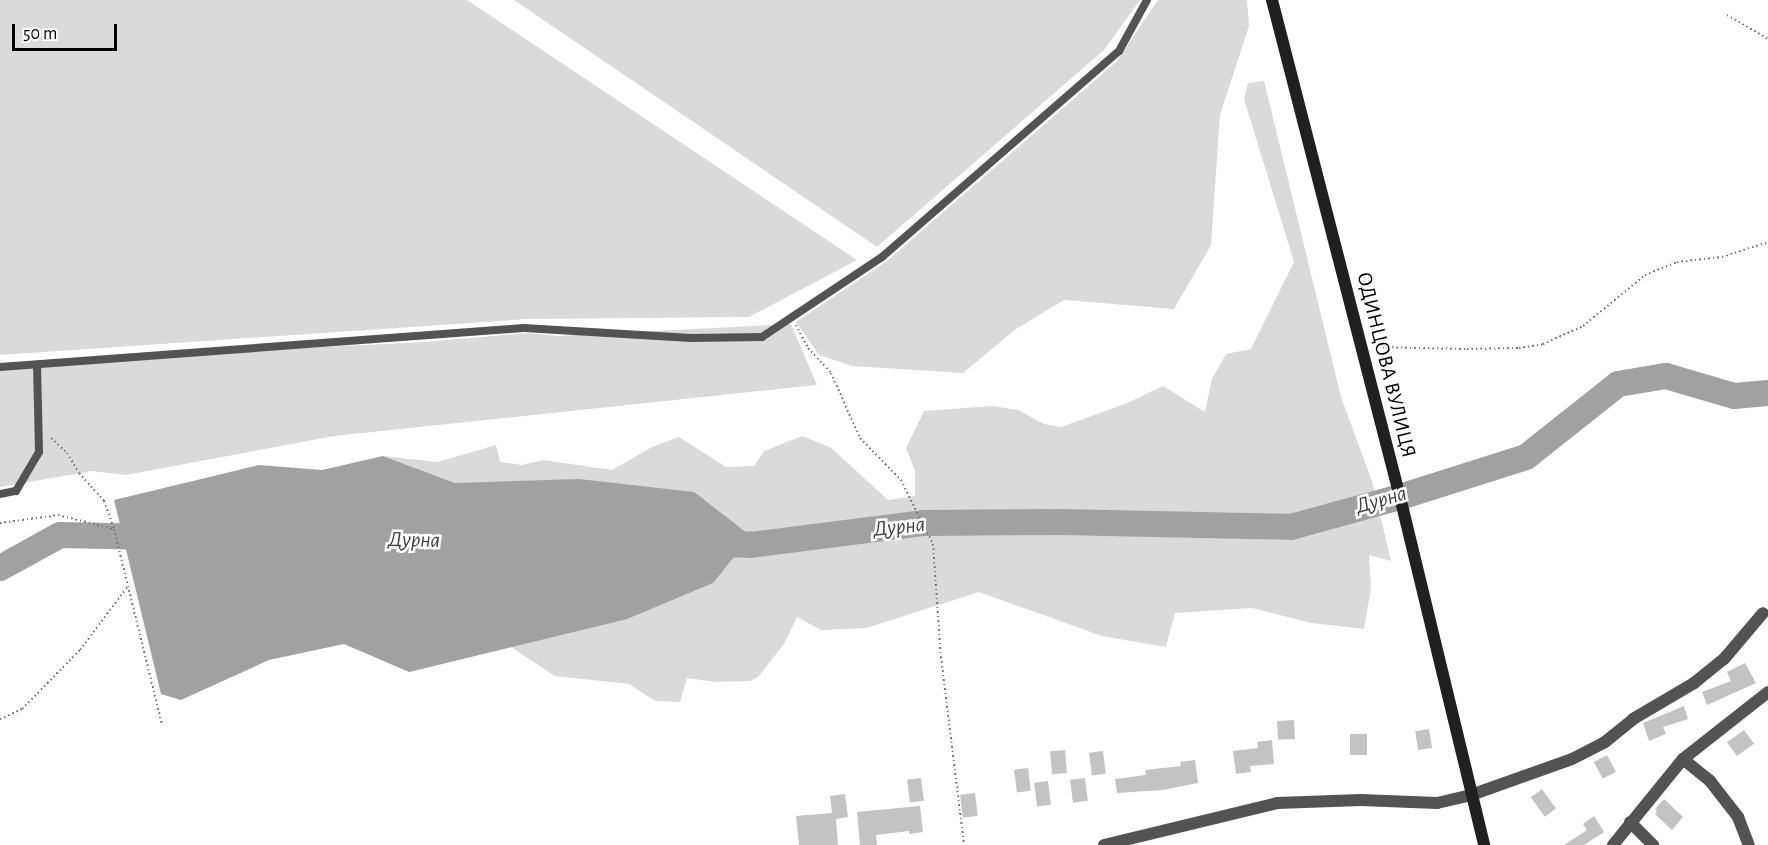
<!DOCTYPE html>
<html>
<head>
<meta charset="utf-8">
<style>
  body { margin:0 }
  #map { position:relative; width:1768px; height:845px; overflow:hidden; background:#fff; font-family:"Alegreya Sans",sans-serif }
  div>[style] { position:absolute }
  .green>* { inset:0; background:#dadada }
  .water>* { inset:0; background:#a1a1a1 }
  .river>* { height:26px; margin:-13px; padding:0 13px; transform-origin:13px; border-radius:13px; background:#a1a1a1 }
  .building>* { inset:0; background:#c3c3c3; transform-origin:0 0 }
  .path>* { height:2px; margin-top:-1px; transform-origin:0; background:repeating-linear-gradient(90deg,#757575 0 1.5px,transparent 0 4.5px) }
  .service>* { height:8px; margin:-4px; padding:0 4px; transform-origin:4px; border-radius:4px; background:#535353 }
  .minor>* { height:12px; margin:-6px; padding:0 6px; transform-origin:6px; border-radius:6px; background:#535353 }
  .secondary>* { height:12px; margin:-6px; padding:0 6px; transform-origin:6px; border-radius:6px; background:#202020 }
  span { translate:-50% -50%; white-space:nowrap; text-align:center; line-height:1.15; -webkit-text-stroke:5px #fff; paint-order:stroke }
  .street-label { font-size:21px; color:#000 }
  .water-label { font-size:22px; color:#424242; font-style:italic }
  .scale { position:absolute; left:12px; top:24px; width:105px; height:27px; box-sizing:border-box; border:3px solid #000; border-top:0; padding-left:8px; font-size:18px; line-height:21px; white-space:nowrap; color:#000; -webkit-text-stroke:4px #fff; paint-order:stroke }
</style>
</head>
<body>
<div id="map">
  <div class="green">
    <i style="clip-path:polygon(0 0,467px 0,857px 260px,749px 317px,527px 319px,0 355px)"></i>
    <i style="clip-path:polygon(514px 0,1140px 0,1104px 50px,877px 247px)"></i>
    <i style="clip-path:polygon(1158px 0,1247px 0,1249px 26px,1220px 115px,1211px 245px,1174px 309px,1064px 300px,1016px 329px,963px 373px,852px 366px,819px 355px,796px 322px,887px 261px,1116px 62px)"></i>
    <i style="clip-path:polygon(1264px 81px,1341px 397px,1372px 481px,1391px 561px,1369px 555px,1371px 588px,1364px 629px,1311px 623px,1252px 608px,1175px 613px,1166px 647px,1102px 636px,979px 592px,866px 628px,821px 630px,797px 617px,784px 644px,758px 677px,750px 681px,716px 682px,687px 678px,680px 702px,655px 701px,629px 684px,555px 676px,511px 647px,409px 672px,455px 483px,383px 456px,438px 462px,496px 445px,500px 462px,522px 465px,543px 460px,612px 470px,652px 447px,679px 437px,726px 467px,754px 466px,764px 451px,802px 436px,830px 447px,888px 500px,915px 496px,915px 471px,906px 448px,924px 411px,992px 406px,1018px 410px,1044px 424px,1061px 427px,1125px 404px,1163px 386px,1205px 412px,1212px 379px,1226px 354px,1251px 349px,1294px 262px,1244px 99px,1248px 83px)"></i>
    <i style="clip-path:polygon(791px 324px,817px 385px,334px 436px,126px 475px,92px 471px,0 487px,0 363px,425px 342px,528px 333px,558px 336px)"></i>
  </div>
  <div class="water">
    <i style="clip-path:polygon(383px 456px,455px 483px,579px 479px,694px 492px,751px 536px,713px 583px,627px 619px,409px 672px,344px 644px,269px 660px,181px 700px,161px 694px,114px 500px,259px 465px,322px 470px)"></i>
  </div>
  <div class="river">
    <i style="left:711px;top:544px;width:39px;rotate:1deg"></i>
    <i style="left:750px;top:545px;width:174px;rotate:-7.2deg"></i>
    <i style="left:923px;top:523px;width:137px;rotate:-0.4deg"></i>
    <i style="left:1060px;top:522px;width:231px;rotate:1.2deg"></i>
    <i style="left:1291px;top:527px;width:113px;rotate:-15.4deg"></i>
    <i style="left:1400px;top:497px;width:132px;rotate:-17.6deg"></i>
    <i style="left:1526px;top:457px;width:117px;rotate:-38.4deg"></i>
    <i style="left:1618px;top:384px;width:49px;rotate:-9.5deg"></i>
    <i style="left:1666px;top:376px;width:71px;rotate:16.4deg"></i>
    <i style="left:1734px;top:396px;width:34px;rotate:-5deg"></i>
    <i style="left:0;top:568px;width:68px;rotate:-28.8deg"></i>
    <i style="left:60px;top:535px;width:98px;rotate:1.2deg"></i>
  </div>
  <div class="building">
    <i style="clip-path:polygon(1745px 663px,1756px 683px,1707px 705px,1702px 692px,1731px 681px,1727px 672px)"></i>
    <i style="clip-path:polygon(1684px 706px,1688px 719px,1663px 727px,1666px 734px,1649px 741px,1643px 723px)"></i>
    <i style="left:1294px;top:720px;width:19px;height:17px;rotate:87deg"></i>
    <i style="left:1429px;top:729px;width:19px;height:14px;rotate:81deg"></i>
    <i style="left:1744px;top:730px;width:17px;height:21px;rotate:54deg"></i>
    <i style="left:1350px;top:734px;width:17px;height:21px"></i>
    <i style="clip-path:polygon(1272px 740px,1274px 764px,1250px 766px,1251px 772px,1236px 774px,1233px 751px,1258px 748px,1257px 742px)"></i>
    <i style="left:1065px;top:750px;width:23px;height:15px;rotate:85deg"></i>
    <i style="left:1103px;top:751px;width:23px;height:14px;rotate:83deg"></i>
    <i style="left:1607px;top:755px;width:19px;height:15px;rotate:62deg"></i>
    <i style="clip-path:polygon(1195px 760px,1198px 783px,1163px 790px,1117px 793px,1115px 779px,1146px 775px,1145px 770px,1181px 766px,1180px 762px)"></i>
    <i style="left:1028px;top:768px;width:23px;height:14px;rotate:83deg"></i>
    <i style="left:921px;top:778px;width:23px;height:14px;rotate:83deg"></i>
    <i style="left:1085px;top:778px;width:23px;height:15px;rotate:83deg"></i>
    <i style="left:1048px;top:781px;width:24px;height:14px;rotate:83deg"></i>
    <i style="left:1542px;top:789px;width:24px;height:14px;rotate:54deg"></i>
    <i style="left:975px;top:793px;width:23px;height:15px;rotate:83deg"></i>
    <i style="clip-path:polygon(845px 794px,848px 817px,836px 819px,838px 845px,799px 845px,796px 816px,832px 813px,830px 796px)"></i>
    <i style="clip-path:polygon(1664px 799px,1683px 817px,1672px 830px,1655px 814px,1657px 812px,1655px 809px)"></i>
    <i style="clip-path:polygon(920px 806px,923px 832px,909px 834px,909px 831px,876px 835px,877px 845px,860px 845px,857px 812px)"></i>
    <i style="clip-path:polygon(1594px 816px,1604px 832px,1584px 845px,1564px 845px,1587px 830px,1583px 824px)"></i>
  </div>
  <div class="path">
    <i style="left:1727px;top:15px;width:48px;rotate:30.3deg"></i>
    <i style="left:796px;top:325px;width:26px;rotate:62deg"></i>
    <i style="left:808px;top:348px;width:34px;rotate:47deg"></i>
    <i style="left:831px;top:373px;width:71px;rotate:66deg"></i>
    <i style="left:860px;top:438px;width:59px;rotate:45.7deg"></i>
    <i style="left:901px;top:480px;width:72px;rotate:63.4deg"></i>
    <i style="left:933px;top:544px;width:113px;rotate:86deg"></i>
    <i style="left:941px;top:657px;width:189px;rotate:83deg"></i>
    <i style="left:1374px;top:347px;width:93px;rotate:1.2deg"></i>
    <i style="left:1467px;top:349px;width:52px;rotate:-1.1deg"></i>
    <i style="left:1519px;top:348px;width:24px;rotate:-9deg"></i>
    <i style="left:1543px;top:344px;width:44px;rotate:-24.2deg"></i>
    <i style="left:1583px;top:326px;width:80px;rotate:-39.4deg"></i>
    <i style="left:1645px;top:275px;width:35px;rotate:-22deg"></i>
    <i style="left:1677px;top:262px;width:45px;rotate:-6.3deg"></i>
    <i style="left:1722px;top:257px;width:48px;rotate:-18.1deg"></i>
    <i style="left:51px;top:438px;width:22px;rotate:43deg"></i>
    <i style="left:67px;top:453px;width:23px;rotate:59deg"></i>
    <i style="left:79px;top:473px;width:38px;rotate:48deg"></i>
    <i style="left:104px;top:501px;width:30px;rotate:70deg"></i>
    <i style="left:114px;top:529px;width:202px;rotate:76.2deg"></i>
    <i style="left:0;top:523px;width:59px;rotate:-7.9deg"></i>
    <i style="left:58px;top:515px;width:58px;rotate:14deg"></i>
    <i style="left:0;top:719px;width:24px;rotate:-24deg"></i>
    <i style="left:22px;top:709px;width:83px;rotate:-45.5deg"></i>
    <i style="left:80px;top:650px;width:80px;rotate:-53.1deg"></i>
  </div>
  <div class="service">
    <i style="left:0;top:367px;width:525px;rotate:-4.26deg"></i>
    <i style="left:524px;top:328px;width:167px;rotate:3.4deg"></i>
    <i style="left:691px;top:338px;width:71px;rotate:-0.8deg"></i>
    <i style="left:762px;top:337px;width:144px;rotate:-33.7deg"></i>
    <i style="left:882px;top:257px;width:314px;rotate:-41deg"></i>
    <i style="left:1119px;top:51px;width:58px;rotate:-61.2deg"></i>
    <i style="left:0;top:494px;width:16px;rotate:-11deg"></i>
    <i style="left:16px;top:491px;width:45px;rotate:-59.5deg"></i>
    <i style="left:39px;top:452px;width:87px;rotate:-91.3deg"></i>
  </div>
  <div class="minor">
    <i style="left:1683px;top:759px;width:35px;rotate:39deg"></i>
    <i style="left:1710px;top:781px;width:46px;rotate:52.1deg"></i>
    <i style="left:1738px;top:817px;width:30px;rotate:69deg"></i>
    <i style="left:1630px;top:822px;width:33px;rotate:45deg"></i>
    <i style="left:1104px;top:845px;width:178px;rotate:-13.6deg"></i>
    <i style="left:1277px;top:803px;width:84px;rotate:-2deg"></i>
    <i style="left:1361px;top:800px;width:76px;rotate:2.3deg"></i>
    <i style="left:1437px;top:803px;width:35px;rotate:-13deg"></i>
    <i style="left:1471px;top:795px;width:107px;rotate:-19.6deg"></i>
    <i style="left:1572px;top:759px;width:37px;rotate:-27deg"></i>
    <i style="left:1605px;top:742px;width:36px;rotate:-39deg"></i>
    <i style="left:1633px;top:719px;width:71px;rotate:-30.5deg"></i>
    <i style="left:1694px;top:683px;width:38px;rotate:-39deg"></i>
    <i style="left:1724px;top:659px;width:60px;rotate:-49.7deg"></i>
    <i style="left:1613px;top:845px;width:111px;rotate:-50.9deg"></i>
    <i style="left:1683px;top:759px;width:108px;rotate:-38.2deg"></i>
  </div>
  <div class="secondary">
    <i style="left:1272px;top:0;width:513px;rotate:75.56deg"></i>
    <i style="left:1400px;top:497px;width:358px;rotate:76.4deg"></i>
  </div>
  <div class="street-label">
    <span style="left:1386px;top:365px;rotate:76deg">ОДИНЦОВА ВУЛИЦЯ</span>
  </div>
  <div class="water-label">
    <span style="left:1381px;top:500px;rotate:-16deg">Дурна</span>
    <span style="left:899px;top:527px;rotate:-6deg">Дурна</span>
    <span style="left:414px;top:540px;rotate:1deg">Дурна</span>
  </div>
  <div class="scale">50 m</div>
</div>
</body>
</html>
